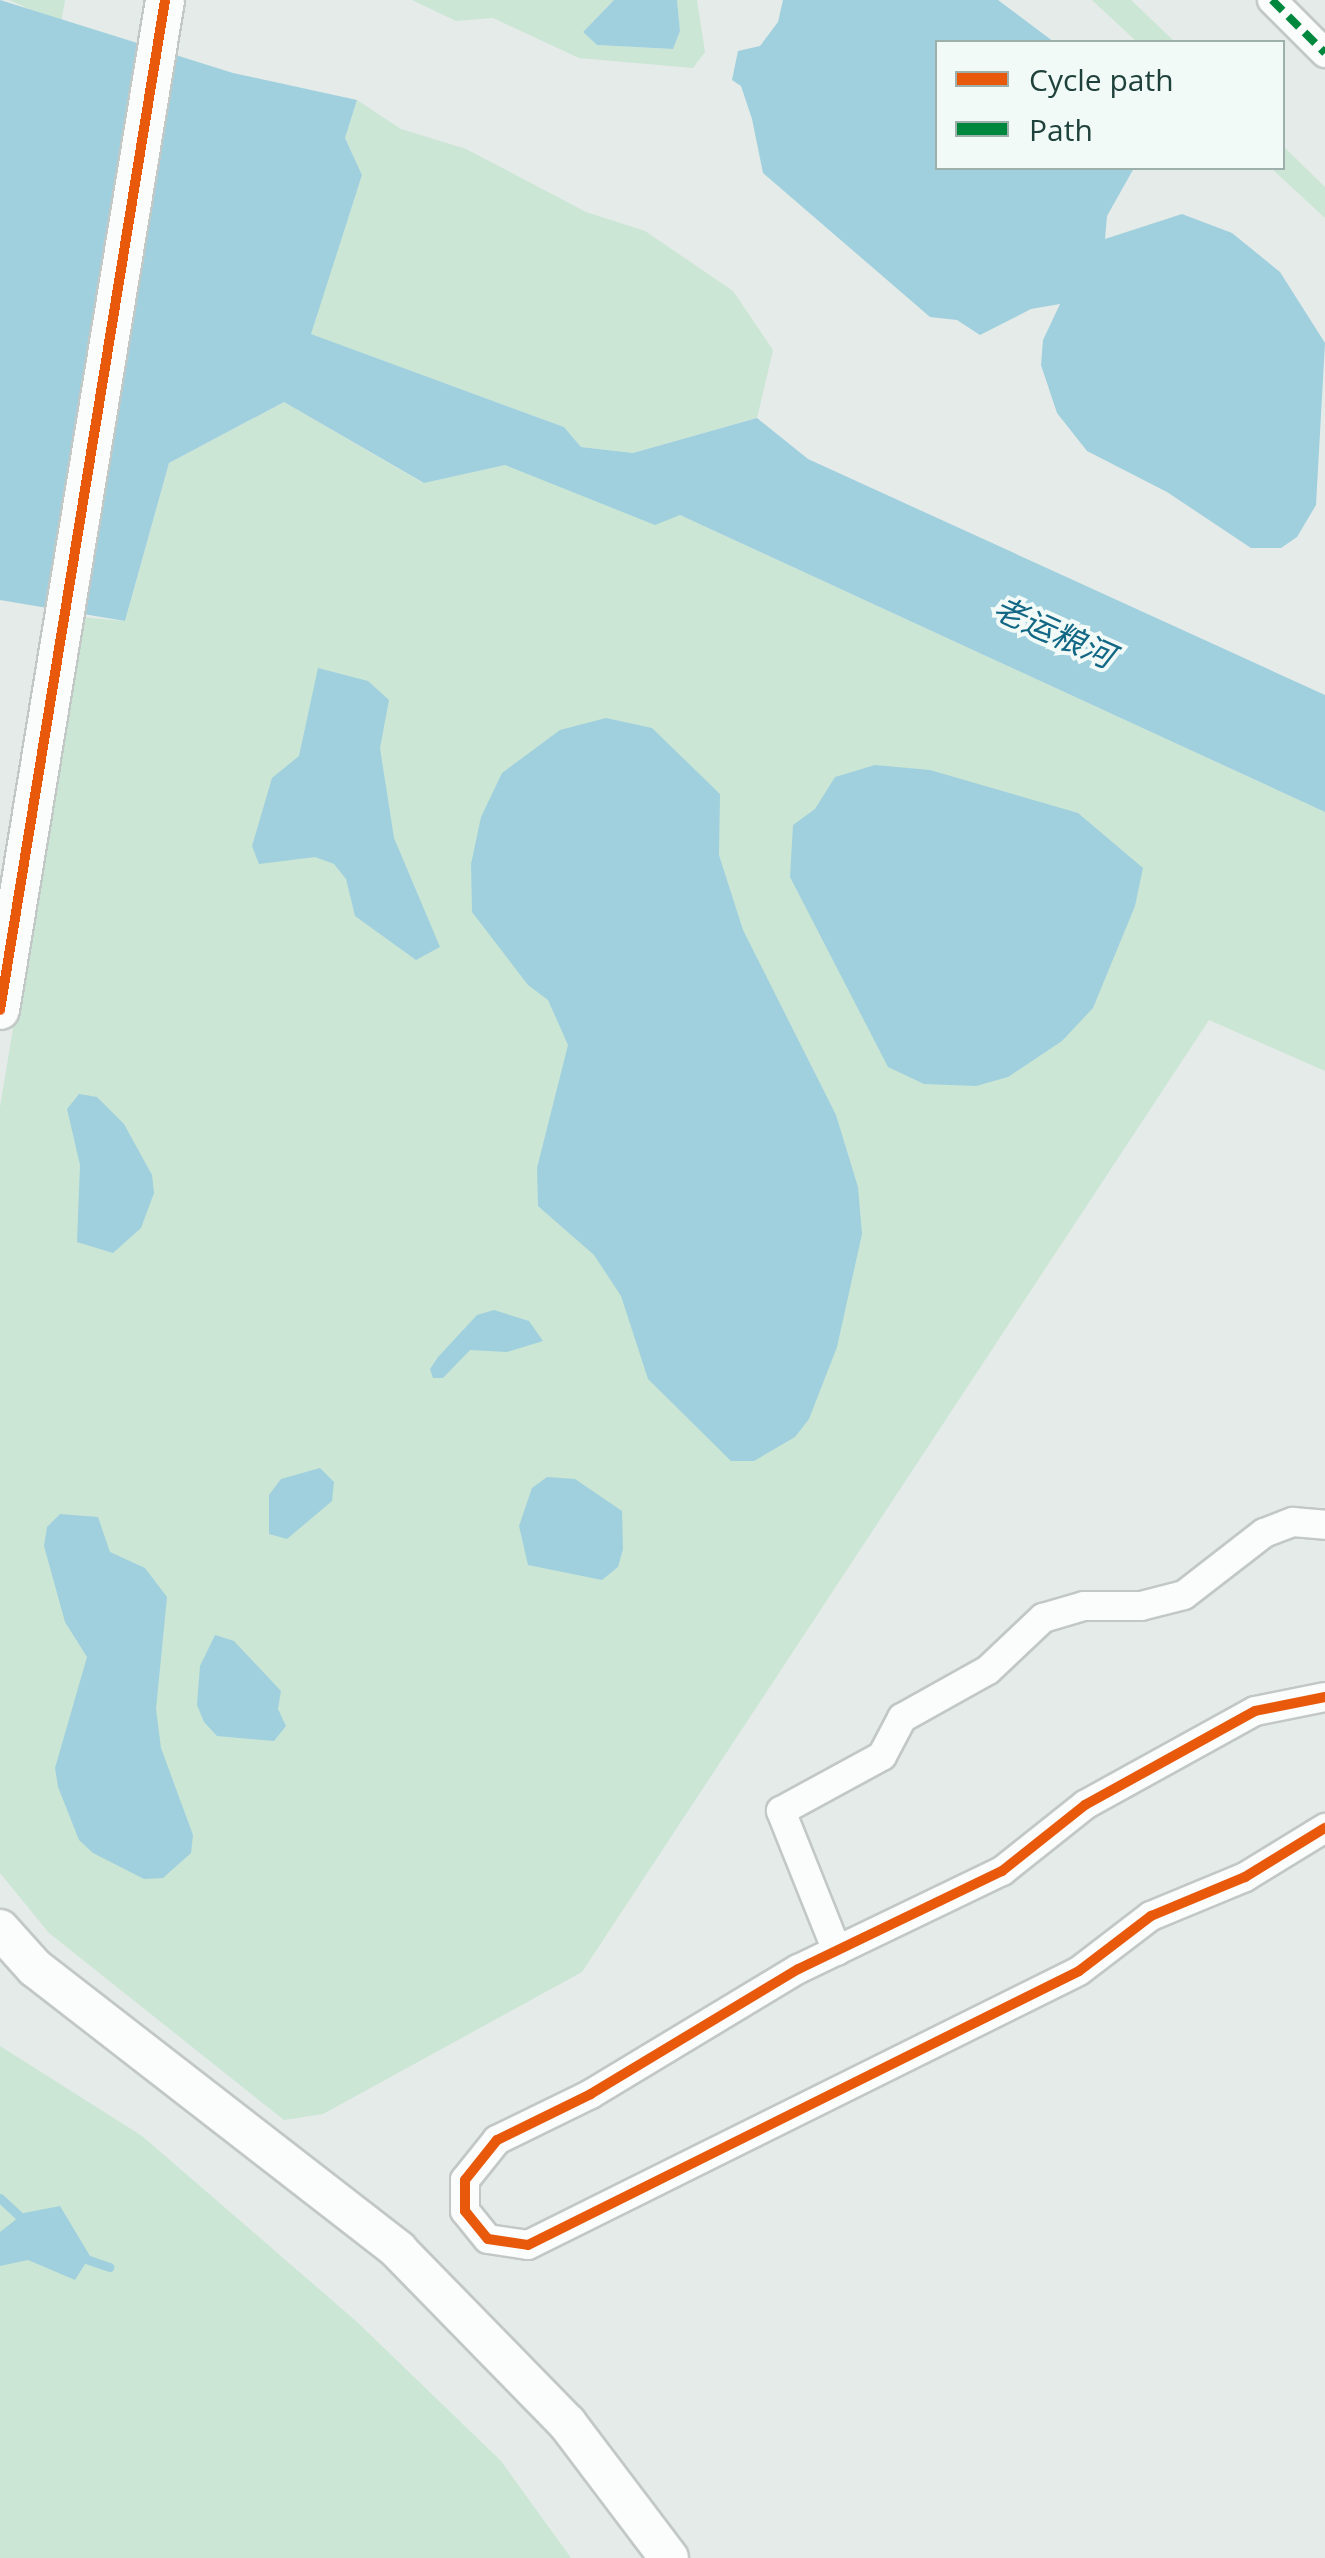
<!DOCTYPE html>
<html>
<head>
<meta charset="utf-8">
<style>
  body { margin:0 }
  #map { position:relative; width:1325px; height:2558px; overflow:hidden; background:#e4ebe8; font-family:"Open Sans","Noto Sans SC",sans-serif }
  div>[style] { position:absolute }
  .green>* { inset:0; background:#cbe6d5 }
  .water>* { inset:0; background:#a0d0de }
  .stream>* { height:9px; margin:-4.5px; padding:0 4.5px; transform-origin:4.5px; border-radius:4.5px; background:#a0d0de }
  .roads { filter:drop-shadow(2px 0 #c1c8c5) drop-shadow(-2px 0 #c1c8c5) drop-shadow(0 2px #c1c8c5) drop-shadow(0 -2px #c1c8c5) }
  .street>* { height:28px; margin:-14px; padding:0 14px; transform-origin:14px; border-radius:14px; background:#fbfcfc }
  .secondary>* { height:38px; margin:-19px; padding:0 19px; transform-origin:19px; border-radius:19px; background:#fbfcfc }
  .quiet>* { height:8px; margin-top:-4px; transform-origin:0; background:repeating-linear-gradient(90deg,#00873e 0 15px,transparent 0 23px) }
  .cycleway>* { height:10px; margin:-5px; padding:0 5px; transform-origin:5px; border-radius:5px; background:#e8590c }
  span { translate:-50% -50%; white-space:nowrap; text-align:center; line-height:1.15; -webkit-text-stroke:8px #f2faf7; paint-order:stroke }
  .water-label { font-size:32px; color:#126784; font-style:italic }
  .legend { position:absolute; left:935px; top:40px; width:350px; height:130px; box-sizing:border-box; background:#f2faf7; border:2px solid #9eb0ac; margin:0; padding:12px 18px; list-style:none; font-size:30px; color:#1f413b }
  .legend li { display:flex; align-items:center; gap:20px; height:50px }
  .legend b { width:50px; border:2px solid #9eb0ac }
</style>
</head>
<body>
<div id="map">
  <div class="green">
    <i style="clip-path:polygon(9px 0,65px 0,61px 23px)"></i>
    <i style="clip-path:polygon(412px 0,614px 0,583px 32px,597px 45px,673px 49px,680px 31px,677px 0,697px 0,705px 52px,693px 68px,579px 58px,493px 18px,456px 21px)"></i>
    <i style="clip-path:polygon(1092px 0,1131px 0,1175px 42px,1137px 42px)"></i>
    <i style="clip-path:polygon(357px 100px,401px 129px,466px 149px,586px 212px,645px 231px,733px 291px,773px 350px,757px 418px,633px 453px,581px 447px,564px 427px,310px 334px,362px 175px,345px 138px)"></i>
    <i style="clip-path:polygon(1283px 146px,1325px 187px,1325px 218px,1271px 168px,1282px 168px)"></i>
    <i style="clip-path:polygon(284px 402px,423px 483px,505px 465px,680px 515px,1325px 812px,1325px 1071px,1209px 1020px,582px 1972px,323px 2114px,284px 2120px,49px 1933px,0 1873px,0 1107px,81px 617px,125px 621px,169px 463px)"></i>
    <i style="clip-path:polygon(0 2046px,142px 2136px,356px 2321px,501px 2461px,571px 2558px,0 2558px)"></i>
  </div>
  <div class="water">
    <i style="clip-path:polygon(0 0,233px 73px,357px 100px,345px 138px,362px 175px,311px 334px,564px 427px,581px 447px,633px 453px,757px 418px,808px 459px,1325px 695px,1325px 812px,680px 515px,655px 525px,505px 465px,424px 483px,284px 402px,169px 463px,125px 621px,0 600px)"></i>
    <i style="clip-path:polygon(614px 0,677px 0,680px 31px,673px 49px,597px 45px,583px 32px)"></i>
    <i style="clip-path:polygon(783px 0,998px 0,1054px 42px,938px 42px,938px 168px,1134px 168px,1107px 216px,1105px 239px,1182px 214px,1232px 233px,1280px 272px,1325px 343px,1316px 505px,1297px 537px,1281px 548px,1251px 548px,1167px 492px,1087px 451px,1057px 413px,1041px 365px,1043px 340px,1060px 304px,1031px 309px,980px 335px,957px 320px,930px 317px,763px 173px,752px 119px,741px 86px,732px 80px,738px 51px,760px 46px,778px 22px)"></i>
    <i style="clip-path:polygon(318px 668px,368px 681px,389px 700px,380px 748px,394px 838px,440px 947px,416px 960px,355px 916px,346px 879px,334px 864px,315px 857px,259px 864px,252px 846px,272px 778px,299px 756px)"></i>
    <i style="clip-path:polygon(606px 718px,652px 728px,720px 794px,719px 855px,743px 930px,836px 1115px,858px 1187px,862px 1234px,837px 1347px,809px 1419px,795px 1437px,754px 1461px,731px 1461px,648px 1379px,621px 1296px,594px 1255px,538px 1206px,537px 1168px,568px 1045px,548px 1000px,528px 985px,472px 912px,471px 864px,481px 817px,502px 773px,560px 730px)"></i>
    <i style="clip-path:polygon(875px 765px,930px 770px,1078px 813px,1143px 868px,1135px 906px,1093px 1008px,1062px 1041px,1008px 1077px,976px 1086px,924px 1084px,888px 1067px,790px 877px,793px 825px,815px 809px,835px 777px)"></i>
    <i style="clip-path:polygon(79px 1094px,97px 1097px,124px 1124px,152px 1175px,154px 1193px,141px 1228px,113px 1253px,77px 1242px,80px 1165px,67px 1109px)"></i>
    <i style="clip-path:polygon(494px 1310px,529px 1321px,543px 1341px,507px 1352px,470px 1350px,443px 1378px,433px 1378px,430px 1369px,438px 1357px,477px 1315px)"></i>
    <i style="clip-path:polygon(320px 1468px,334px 1482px,332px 1501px,287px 1539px,269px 1534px,269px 1495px,281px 1479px)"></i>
    <i style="clip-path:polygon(547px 1477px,575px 1479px,622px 1511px,623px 1549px,618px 1567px,602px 1580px,528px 1565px,519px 1526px,532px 1488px)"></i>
    <i style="clip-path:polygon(60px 1514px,98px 1517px,110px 1552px,145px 1568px,167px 1597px,156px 1709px,161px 1748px,193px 1835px,191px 1853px,163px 1878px,144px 1879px,93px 1853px,79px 1840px,58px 1787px,55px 1768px,87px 1657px,65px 1622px,44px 1546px,47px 1527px)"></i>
    <i style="clip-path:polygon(215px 1635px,234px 1641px,281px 1691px,278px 1709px,286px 1726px,274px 1741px,217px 1736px,204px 1722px,197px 1705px,200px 1666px)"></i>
    <i style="clip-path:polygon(60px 2206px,90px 2256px,75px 2280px,28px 2260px,0 2266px,0 2232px,24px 2213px)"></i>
  </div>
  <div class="stream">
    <i style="left:0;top:2198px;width:38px;rotate:43deg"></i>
    <i style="left:83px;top:2258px;width:28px;rotate:19deg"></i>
  </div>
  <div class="roads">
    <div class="street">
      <i style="left:1272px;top:0;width:75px;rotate:45deg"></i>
      <i style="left:1325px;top:1697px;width:71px;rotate:168.7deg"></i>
      <i style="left:1255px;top:1711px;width:194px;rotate:151.1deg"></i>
      <i style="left:1085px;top:1805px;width:106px;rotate:141.5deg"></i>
      <i style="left:1002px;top:1871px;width:226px;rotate:154.3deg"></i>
      <i style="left:798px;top:1969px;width:242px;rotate:148.9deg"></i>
      <i style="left:591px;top:2094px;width:105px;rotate:153.9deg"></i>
      <i style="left:497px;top:2140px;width:51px;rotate:128.7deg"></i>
      <i style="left:465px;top:2180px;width:31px;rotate:90deg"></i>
      <i style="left:465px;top:2211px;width:36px;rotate:51deg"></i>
      <i style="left:488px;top:2239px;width:40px;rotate:8.5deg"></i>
      <i style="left:528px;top:2245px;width:615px;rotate:-26.44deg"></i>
      <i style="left:1079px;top:1971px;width:91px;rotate:-37.4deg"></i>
      <i style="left:1151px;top:1916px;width:102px;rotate:-22.5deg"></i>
      <i style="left:1245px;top:1877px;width:94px;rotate:-31.5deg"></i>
      <i style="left:837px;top:1951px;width:151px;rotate:-111.8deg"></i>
      <i style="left:781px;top:1811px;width:115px;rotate:-28.6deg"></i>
      <i style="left:882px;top:1756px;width:43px;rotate:-62.2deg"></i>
      <i style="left:902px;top:1718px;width:98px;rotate:-29.2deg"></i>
      <i style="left:988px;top:1670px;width:76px;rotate:-43.4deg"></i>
      <i style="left:1043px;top:1618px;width:43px;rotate:-16.3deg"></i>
      <i style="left:1084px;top:1606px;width:57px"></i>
      <i style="left:1141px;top:1606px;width:44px;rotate:-14.3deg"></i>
      <i style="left:1184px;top:1595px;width:101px;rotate:-37.8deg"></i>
      <i style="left:1264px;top:1533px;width:31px;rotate:-21deg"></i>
      <i style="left:1293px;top:1522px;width:32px;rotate:5deg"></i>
    </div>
    <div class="secondary">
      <i style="left:0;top:1010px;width:1023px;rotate:-80.72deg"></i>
      <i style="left:0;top:1929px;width:52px;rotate:48.1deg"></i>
      <i style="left:35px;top:1968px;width:460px;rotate:37.8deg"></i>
      <i style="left:398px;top:2250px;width:242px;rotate:45.7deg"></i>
      <i style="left:567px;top:2423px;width:169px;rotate:52.9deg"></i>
    </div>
  </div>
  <div class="quiet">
    <i style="left:1272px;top:0;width:75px;rotate:45deg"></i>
  </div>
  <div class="cycleway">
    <i style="left:0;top:1010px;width:1023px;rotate:-80.72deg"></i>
    <i style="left:1325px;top:1697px;width:71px;rotate:168.7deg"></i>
    <i style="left:1255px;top:1711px;width:194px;rotate:151.1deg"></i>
    <i style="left:1085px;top:1805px;width:106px;rotate:141.5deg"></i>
    <i style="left:1002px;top:1871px;width:226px;rotate:154.3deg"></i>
    <i style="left:798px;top:1969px;width:242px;rotate:148.9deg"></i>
    <i style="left:591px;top:2094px;width:105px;rotate:153.9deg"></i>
    <i style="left:497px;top:2140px;width:51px;rotate:128.7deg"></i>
    <i style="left:465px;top:2180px;width:31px;rotate:90deg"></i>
    <i style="left:465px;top:2211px;width:36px;rotate:51deg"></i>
    <i style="left:488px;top:2239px;width:40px;rotate:8.5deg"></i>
    <i style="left:528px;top:2245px;width:615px;rotate:-26.44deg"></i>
    <i style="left:1079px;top:1971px;width:91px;rotate:-37.4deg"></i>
    <i style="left:1151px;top:1916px;width:102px;rotate:-22.5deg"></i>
    <i style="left:1245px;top:1877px;width:94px;rotate:-31.5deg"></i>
  </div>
  <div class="water-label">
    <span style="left:1054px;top:632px;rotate:24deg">老运粮河</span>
  </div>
  <ul class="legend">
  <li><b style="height:12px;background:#e8590c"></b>Cycle path</li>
  <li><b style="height:12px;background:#00873e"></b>Path</li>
  </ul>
</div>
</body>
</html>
